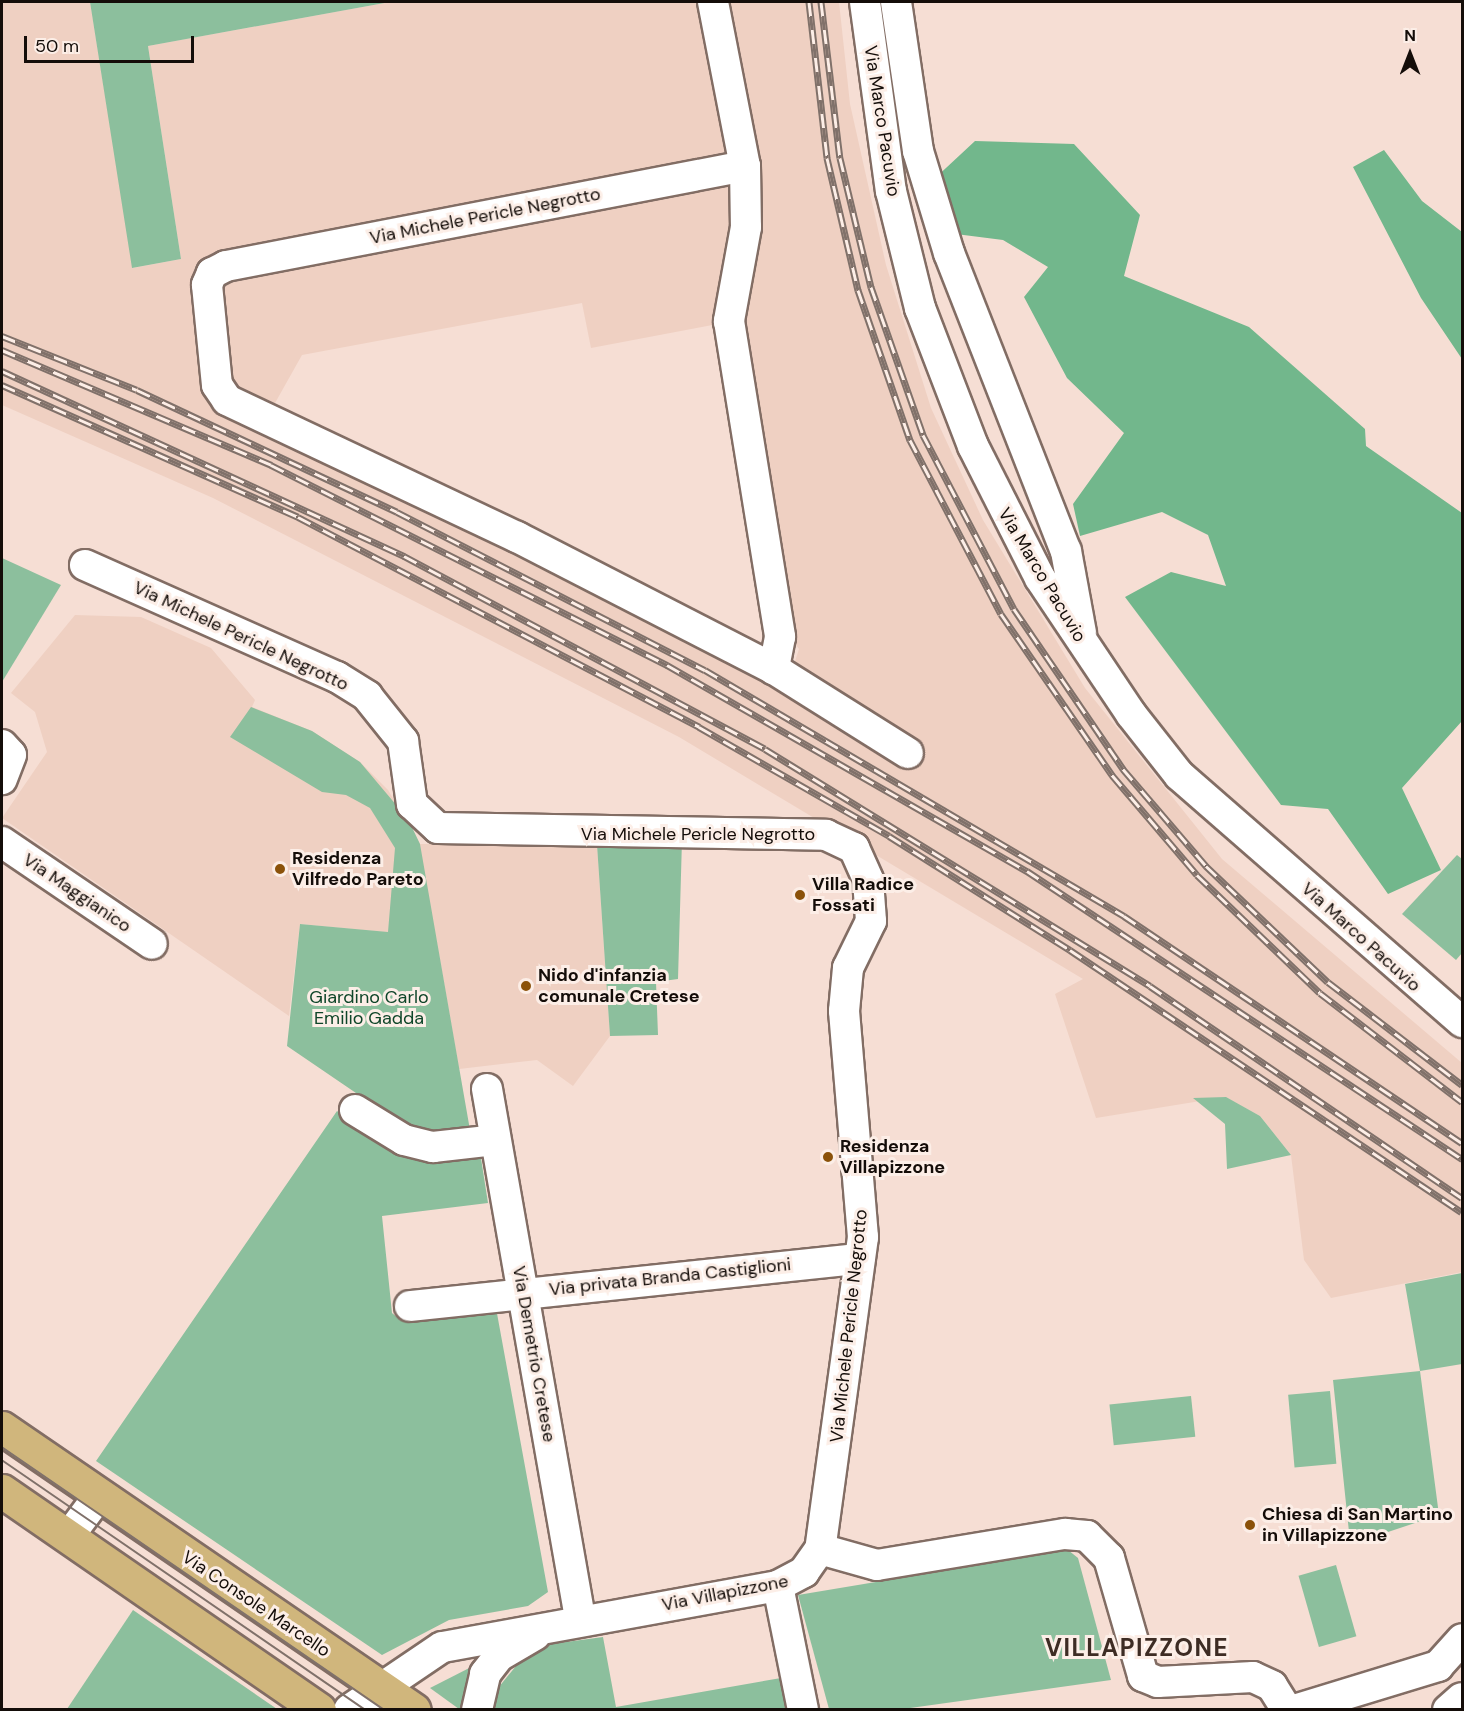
<!DOCTYPE html>
<html>
<head>
<meta charset="utf-8">
<style>
  body { margin:0 }
  #map { position:relative; width:1464px; height:1711px; overflow:hidden; background:#f6ded4; font-family:"DM Sans",sans-serif }
  div>[style] { position:absolute }
  .built>* { inset:0; background:#efd0c2 }
  .green>* { inset:0; background:#8cbf9d; transform-origin:0 0 }
  .forest>* { inset:0; background:#72b78c }
  .roads { filter:drop-shadow(2px 0 #826d64) drop-shadow(-2px 0 #826d64) drop-shadow(0 2px #826d64) drop-shadow(0 -2px #826d64) }
  .minor>* { height:30px; margin:-15px; padding:0 15px; transform-origin:15px; border-radius:15px; background:#fff }
  .major>* { height:33px; margin:-16.5px; padding:0 16.5px; transform-origin:16.5px; border-radius:16.5px; background:#d0b67c }
  .tram>* { height:1.5px; margin:-0.75px; padding:0 0.75px; transform-origin:0.75px; border-radius:0.75px; background:#80716a }
  .rail>* { height:7px; margin-top:-3.5px; transform-origin:0; background:repeating-linear-gradient(90deg,#fceee7 0 14px,#80716a 0 28px); box-sizing:border-box; border-block:2px solid #80716a }
  .dots>* { width:16px; height:16px; translate:-50% -50%; box-sizing:border-box; border:3px solid #fceee7; border-radius:50% }
  span { translate:-50% -50%; white-space:nowrap; text-align:center; line-height:1.15; -webkit-text-stroke:6px #fceee7; paint-order:stroke }
  .street-label { font-size:18px; color:#140d09 }
  .poi-label { font-size:18px; color:#140d09; font-weight:700 }
  .left { translate:0 -50%; text-align:left }
  .park-label { font-size:18px; color:#0e4528 }
  .district-label { font-size:24px; color:#3d2c24; font-weight:700; letter-spacing:1.5px }
  .frame { position:absolute; inset:0; border:3px solid #140d09; pointer-events:none }
  .north { position:absolute; left:1380px; top:24px; width:60px; height:60px; -webkit-text-stroke:4px #fceee7; paint-order:stroke; rotate:0deg; font-size:16px; font-weight:700; line-height:24px; text-align:center; color:#140d09 }
  .north::after { content:''; display:block; margin:auto; width:21px; height:27px; background:#140d09; clip-path:polygon(50% 0,100% 100%,50% 72%,0 100%) }
  .scale { position:absolute; left:24px; top:36px; width:170px; height:27px; box-sizing:border-box; border:3px solid #140d09; border-top:0; padding-left:8px; font-size:18px; line-height:21px; white-space:nowrap; color:#140d09; -webkit-text-stroke:4px #fceee7; paint-order:stroke }
</style>
</head>
<body>
<div id="map">
  <div class="built">
    <i style="clip-path:polygon(evenodd,2px 2px,90px 2px,133px 268px,181px 259px,148px 46px,390px 2px,839px 2px,850px 104px,886px 265px,931px 408px,983px 520px,1085px 688px,1222px 859px,1462px 1063px,1462px 1272px,1331px 1298px,1304px 1260px,1291px 1155px,1260px 1116px,1225px 1097px,1096px 1118px,1055px 994px,1083px 979px,679px 737px,213px 498px,2px 405px,2px 2px,582px 303px,591px 348px,723px 323px,769px 611px,799px 649px,785px 692px,261px 428px,302px 355px,582px 303px)"></i>
    <i style="clip-path:polygon(75px 615px,141px 617px,211px 648px,255px 700px,252px 707px,312px 731px,360px 762px,388px 790px,420px 844px,597px 845px,610px 1036px,573px 1086px,537px 1060px,459px 1069px,436px 937px,300px 924px,289px 1016px,2px 818px,47px 752px,35px 712px,11px 693px)"></i>
  </div>
  <div class="green">
    <i style="clip-path:polygon(90px 2px,390px 2px,148px 46px,181px 259px,132px 268px)"></i>
    <i style="clip-path:polygon(2px 558px,61px 585px,2px 682px)"></i>
    <i style="clip-path:polygon(251px 707px,312px 731px,360px 762px,408px 819px,420px 844px,470px 1130px,427px 1133px,400px 1123px,287px 1046px,300px 924px,388px 932px,395px 848px,370px 808px,346px 795px,322px 792px,230px 737px)"></i>
    <i style="clip-path:polygon(682px 840px,678px 979px,656px 982px,658px 1035px,610px 1036px,597px 845px)"></i>
    <i style="clip-path:polygon(1457px 855px,1462px 859px,1462px 953px,1456px 960px,1402px 914px)"></i>
    <i style="clip-path:polygon(1226px 1097px,1260px 1116px,1291px 1155px,1227px 1169px,1225px 1124px,1193px 1098px)"></i>
    <i style="clip-path:polygon(337px 1111px,356px 1125px,480px 1152px,488px 1203px,382px 1216px,392px 1313px,400px 1320px,496px 1308px,548px 1592px,528px 1606px,449px 1620px,382px 1655px,96px 1461px)"></i>
    <i style="clip-path:polygon(1462px 1273px,1462px 1364px,1420px 1371px,1439px 1515px,1382px 1534px,1349px 1532px,1333px 1380px,1420px 1371px,1405px 1284px)"></i>
    <i style="left:1330px;top:1391px;width:73px;height:42px;rotate:85deg"></i>
    <i style="left:1191px;top:1396px;width:41px;height:82px;rotate:84deg"></i>
    <i style="clip-path:polygon(1068px 1550px,1078px 1558px,1111px 1680px,903px 1709px,829px 1709px,798px 1595px)"></i>
    <i style="left:1336px;top:1565px;width:74px;height:39px;rotate:74deg"></i>
    <i style="clip-path:polygon(133px 1610px,277px 1709px,67px 1709px)"></i>
    <i style="clip-path:polygon(603px 1637px,616px 1707px,781px 1678px,786px 1709px,494px 1710px,498px 1688px,525px 1655px,544px 1645px)"></i>
    <i style="clip-path:polygon(485px 1660px,470px 1709px,459px 1709px,430px 1688px)"></i>
  </div>
  <div class="forest">
    <i style="clip-path:polygon(975px 141px,1074px 144px,1140px 215px,1124px 276px,1249px 327px,1365px 429px,1366px 446px,1462px 513px,1462px 721px,1402px 788px,1441px 870px,1388px 894px,1328px 809px,1281px 805px,1125px 597px,1171px 572px,1226px 586px,1208px 535px,1162px 512px,1080px 536px,1073px 504px,1124px 433px,1067px 378px,1024px 297px,1048px 267px,1003px 240px,948px 233px,932px 181px)"></i>
    <i style="clip-path:polygon(1384px 150px,1422px 201px,1462px 232px,1462px 359px,1421px 298px,1353px 167px)"></i>
  </div>
  <div class="roads">
    <div class="minor">
      <i style="left:713px;top:2px;width:167px;rotate:79deg"></i>
      <i style="left:745px;top:166px;width:61px;rotate:89.1deg"></i>
      <i style="left:746px;top:227px;width:96px;rotate:100.3deg"></i>
      <i style="left:729px;top:321px;width:320px;rotate:80.8deg"></i>
      <i style="left:780px;top:637px;width:33px;rotate:101deg"></i>
      <i style="left:865px;top:2px;width:191px;rotate:82.2deg"></i>
      <i style="left:891px;top:191px;width:121px;rotate:76.1deg"></i>
      <i style="left:920px;top:308px;width:148px;rotate:69deg"></i>
      <i style="left:973px;top:446px;width:148px;rotate:63.1deg"></i>
      <i style="left:1040px;top:578px;width:164px;rotate:56.2deg"></i>
      <i style="left:1131px;top:714px;width:78px;rotate:51.8deg"></i>
      <i style="left:1179px;top:775px;width:376px;rotate:41.1deg"></i>
      <i style="left:896px;top:2px;width:151px;rotate:81.6deg"></i>
      <i style="left:918px;top:151px;width:107px;rotate:73.1deg"></i>
      <i style="left:949px;top:253px;width:320px;rotate:68.6deg"></i>
      <i style="left:1066px;top:551px;width:83px;rotate:79.6deg"></i>
      <i style="left:745px;top:166px;width:529px;rotate:169.09deg"></i>
      <i style="left:226px;top:266px;width:16px;rotate:153deg"></i>
      <i style="left:212px;top:273px;width:13px;rotate:113deg"></i>
      <i style="left:207px;top:285px;width:100px;rotate:84.3deg"></i>
      <i style="left:217px;top:385px;width:18px;rotate:56deg"></i>
      <i style="left:227px;top:400px;width:321px;rotate:25.3deg"></i>
      <i style="left:517px;top:537px;width:289px;rotate:27.2deg"></i>
      <i style="left:774px;top:669px;width:158px;rotate:32.1deg"></i>
      <i style="left:85px;top:565px;width:276px;rotate:24deg"></i>
      <i style="left:337px;top:677px;width:36px;rotate:32deg"></i>
      <i style="left:367px;top:696px;width:58px;rotate:51.3deg"></i>
      <i style="left:403px;top:741px;width:64px;rotate:81.9deg"></i>
      <i style="left:412px;top:804px;width:35px;rotate:43deg"></i>
      <i style="left:438px;top:828px;width:388px;rotate:1deg"></i>
      <i style="left:826px;top:835px;width:31px;rotate:25deg"></i>
      <i style="left:854px;top:848px;width:35px;rotate:66deg"></i>
      <i style="left:868px;top:880px;width:41px;rotate:85.8deg"></i>
      <i style="left:871px;top:921px;width:52px;rotate:116.1deg"></i>
      <i style="left:848px;top:968px;width:43px;rotate:95.3deg"></i>
      <i style="left:844px;top:1011px;width:227px;rotate:85.2deg"></i>
      <i style="left:863px;top:1237px;width:315px;rotate:97.8deg"></i>
      <i style="left:820px;top:1549px;width:28px;rotate:125deg"></i>
      <i style="left:804px;top:1572px;width:30px;rotate:152deg"></i>
      <i style="left:778px;top:1586px;width:341px;rotate:169.7deg"></i>
      <i style="left:442px;top:1647px;width:112px;rotate:145.9deg"></i>
      <i style="left:2px;top:745px;width:13px;rotate:48deg"></i>
      <i style="left:11px;top:755px;width:26px;rotate:111deg"></i>
      <i style="left:2px;top:842px;width:181px;rotate:34.2deg"></i>
      <i style="left:487px;top:1089px;width:537px;rotate:80.03deg"></i>
      <i style="left:355px;top:1110px;width:57px;rotate:31.5deg"></i>
      <i style="left:404px;top:1140px;width:30px;rotate:14deg"></i>
      <i style="left:433px;top:1147px;width:62px;rotate:-6.4deg"></i>
      <i style="left:410px;top:1306px;width:452px;rotate:-6deg"></i>
      <i style="left:68px;top:1537px;width:50px;rotate:-53.1deg"></i>
      <i style="left:820px;top:1549px;width:59px;rotate:15.7deg"></i>
      <i style="left:877px;top:1565px;width:191px;rotate:-9.4deg"></i>
      <i style="left:1065px;top:1534px;width:22px;rotate:5deg"></i>
      <i style="left:1087px;top:1536px;width:31px;rotate:45deg"></i>
      <i style="left:1109px;top:1558px;width:123px;rotate:73.9deg"></i>
      <i style="left:1143px;top:1676px;width:16px;rotate:22deg"></i>
      <i style="left:1158px;top:1682px;width:95px;rotate:-3deg"></i>
      <i style="left:1253px;top:1677px;width:21px;rotate:25deg"></i>
      <i style="left:1272px;top:1686px;width:28px;rotate:58deg"></i>
      <i style="left:778px;top:1586px;width:126px;rotate:78.6deg"></i>
      <i style="left:477px;top:1710px;width:37px;rotate:-77deg"></i>
      <i style="left:485px;top:1674px;width:23px;rotate:-52deg"></i>
      <i style="left:499px;top:1656px;width:42px;rotate:-30.3deg"></i>
      <i style="left:1294px;top:1710px;width:151px;rotate:-17deg"></i>
      <i style="left:1438px;top:1666px;width:36px;rotate:-48deg"></i>
      <i style="left:1448px;top:1710px;width:18px;rotate:-41deg"></i>
    </div>
    <div class="major">
      <i style="left:2px;top:1428px;width:499px;rotate:34.4deg"></i>
      <i style="left:2px;top:1491px;width:385px;rotate:34.6deg"></i>
    </div>
  </div>
  <div class="tram">
    <i style="left:2px;top:1447px;width:464px;rotate:34.5deg"></i>
    <i style="left:2px;top:1460px;width:442px;rotate:34.5deg"></i>
  </div>
  <div class="rail">
    <i style="left:809px;top:2px;width:157px;rotate:83.4deg"></i>
    <i style="left:827px;top:158px;width:136px;rotate:76.8deg"></i>
    <i style="left:858px;top:290px;width:159px;rotate:70.9deg"></i>
    <i style="left:910px;top:440px;width:196px;rotate:62.4deg"></i>
    <i style="left:1001px;top:614px;width:196px;rotate:55.4deg"></i>
    <i style="left:1112px;top:775px;width:131px;rotate:49.6deg"></i>
    <i style="left:1197px;top:875px;width:170px;rotate:43.8deg"></i>
    <i style="left:1320px;top:993px;width:179px;rotate:37.5deg"></i>
    <i style="left:821px;top:2px;width:157px;rotate:83.1deg"></i>
    <i style="left:840px;top:158px;width:133px;rotate:76.5deg"></i>
    <i style="left:871px;top:287px;width:157px;rotate:70.6deg"></i>
    <i style="left:923px;top:435px;width:196px;rotate:62.4deg"></i>
    <i style="left:1014px;top:609px;width:194px;rotate:55.7deg"></i>
    <i style="left:1123px;top:769px;width:128px;rotate:49.4deg"></i>
    <i style="left:1206px;top:866px;width:168px;rotate:43.6deg"></i>
    <i style="left:1328px;top:982px;width:169px;rotate:37.5deg"></i>
    <i style="left:2px;top:336px;width:145px;rotate:21.8deg"></i>
    <i style="left:137px;top:390px;width:287px;rotate:25.1deg"></i>
    <i style="left:397px;top:512px;width:346px;rotate:27.2deg"></i>
    <i style="left:705px;top:670px;width:486px;rotate:30.4deg"></i>
    <i style="left:1124px;top:916px;width:407px;rotate:33.9deg"></i>
    <i style="left:2px;top:350px;width:293px;rotate:23.1deg"></i>
    <i style="left:271px;top:465px;width:444px;rotate:26.8deg"></i>
    <i style="left:667px;top:665px;width:415px;rotate:29.8deg"></i>
    <i style="left:1027px;top:871px;width:522px;rotate:33.51deg"></i>
    <i style="left:2px;top:371px;width:443px;rotate:24.7deg"></i>
    <i style="left:404px;top:556px;width:409px;rotate:28.1deg"></i>
    <i style="left:765px;top:749px;width:452px;rotate:31.6deg"></i>
    <i style="left:1150px;top:986px;width:377px;rotate:34.2deg"></i>
    <i style="left:2px;top:385px;width:324px;rotate:24deg"></i>
    <i style="left:298px;top:517px;width:453px;rotate:27.6deg"></i>
    <i style="left:699px;top:727px;width:219px;rotate:29.8deg"></i>
    <i style="left:889px;top:836px;width:214px;rotate:32.2deg"></i>
    <i style="left:1070px;top:950px;width:471px;rotate:33.8deg"></i>
  </div>
  <div class="dots">
    <i style="left:280px;top:869px;background:#8b520a"></i>
    <i style="left:800px;top:895px;background:#8b520a"></i>
    <i style="left:526px;top:986px;background:#8b520a"></i>
    <i style="left:828px;top:1157px;background:#8b520a"></i>
    <i style="left:1250px;top:1525px;background:#8b520a"></i>
  </div>
  <div class="street-label">
    <span style="left:882px;top:121px;rotate:81deg">Via Marco Pacuvio</span>
    <span style="left:485px;top:216px;rotate:-11deg">Via Michele Pericle Negrotto</span>
    <span style="left:1042px;top:575px;rotate:59deg">Via Marco Pacuvio</span>
    <span style="left:241px;top:636px;rotate:25deg">Via Michele Pericle Negrotto</span>
    <span style="left:698px;top:834px">Via Michele Pericle Negrotto</span>
    <span style="left:77px;top:893px;rotate:34deg">Via Maggianico</span>
    <span style="left:1361px;top:937px;rotate:42deg">Via Marco Pacuvio</span>
    <span style="left:670px;top:1277px;rotate:-6deg">Via privata Branda Castiglioni</span>
    <span style="left:849px;top:1326px;rotate:-84deg">Via Michele Pericle Negrotto</span>
    <span style="left:534px;top:1354px;rotate:80deg">Via Demetrio Cretese</span>
    <span style="left:725px;top:1593px;rotate:-11deg">Via Villapizzone</span>
    <span style="left:256px;top:1604px;rotate:34deg">Via Console Marcello</span>
  </div>
  <div class="poi-label">
    <span class="left" style="left:292px;top:869px">Residenza<br>Vilfredo Pareto</span>
    <span class="left" style="left:812px;top:895px">Villa Radice<br>Fossati</span>
    <span class="left" style="left:538px;top:986px">Nido d'infanzia<br>comunale Cretese</span>
    <span class="left" style="left:840px;top:1157px">Residenza<br>Villapizzone</span>
    <span class="left" style="left:1262px;top:1525px">Chiesa di San Martino<br>in Villapizzone</span>
  </div>
  <div class="park-label">
    <span style="left:369px;top:1008px">Giardino Carlo<br>Emilio Gadda</span>
  </div>
  <div class="district-label">
    <span style="left:1137px;top:1648px">VILLAPIZZONE</span>
  </div>
  <div class="frame"></div>
  <div class="north">N</div>
  <div class="scale">50 m</div>
</div>
</body>
</html>
